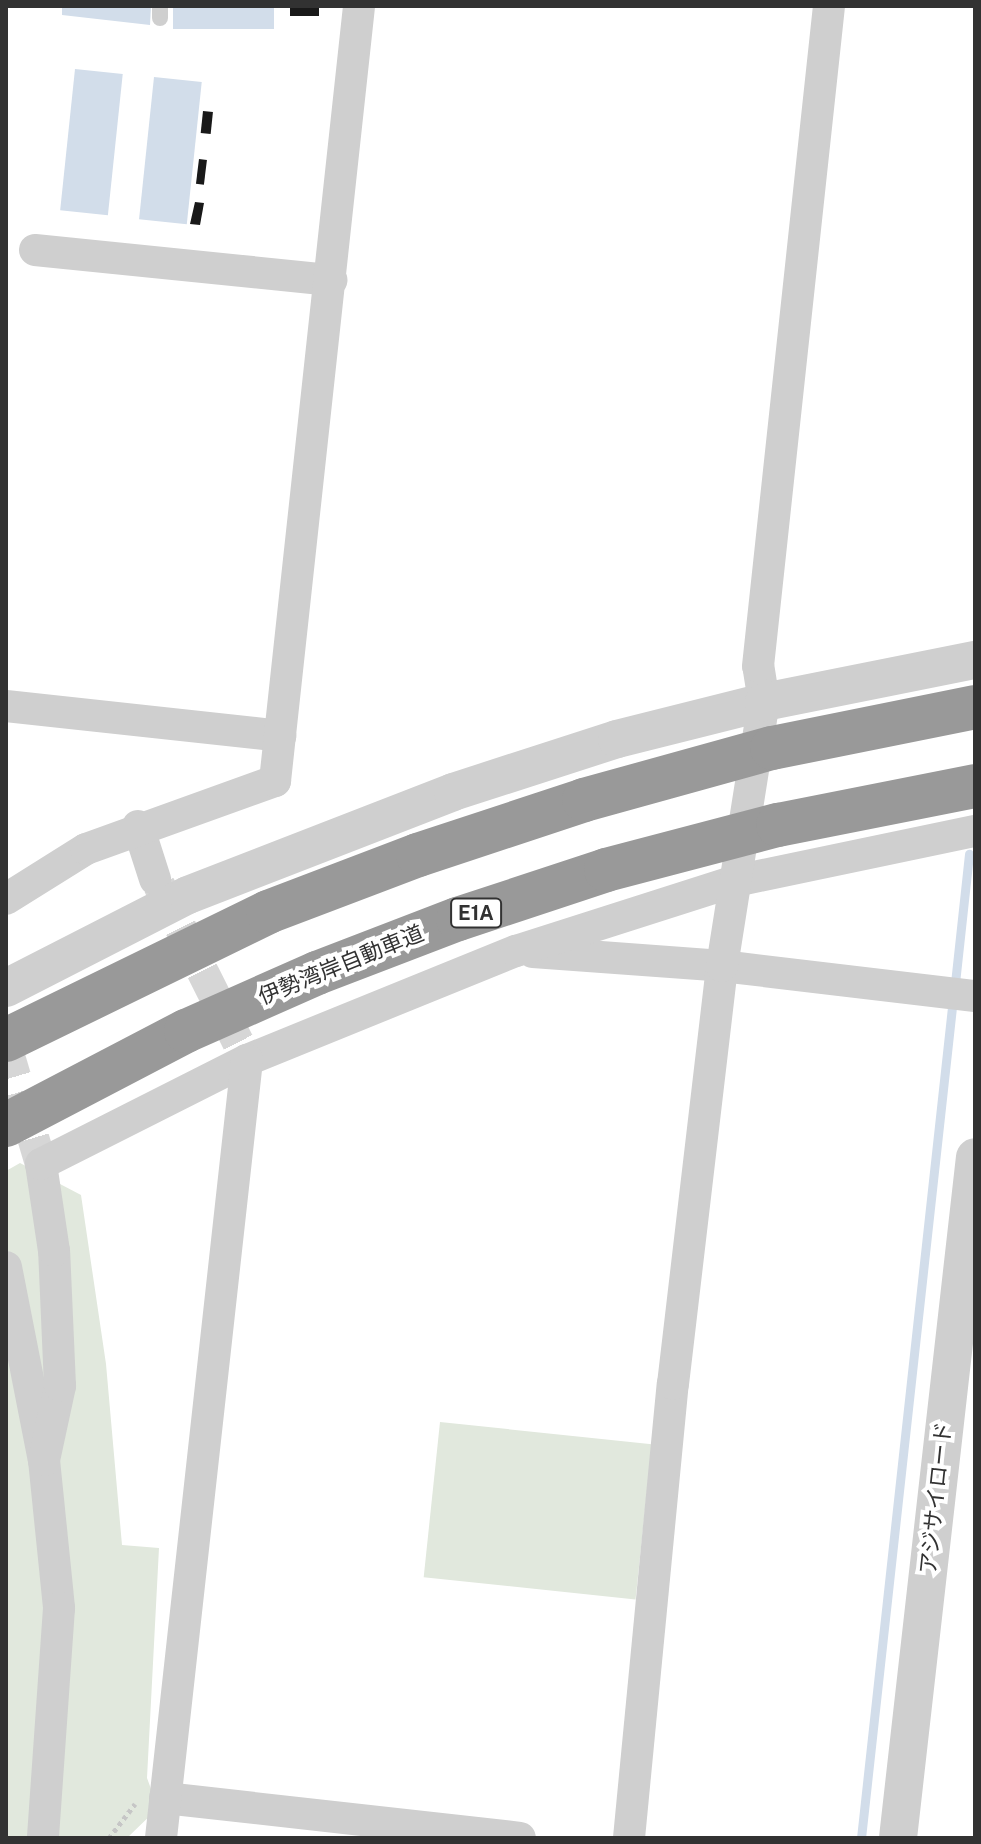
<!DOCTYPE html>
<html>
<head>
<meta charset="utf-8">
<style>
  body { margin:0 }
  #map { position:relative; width:981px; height:1844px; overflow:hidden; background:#fff; font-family:"Public Sans","Noto Sans JP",sans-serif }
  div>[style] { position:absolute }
  .green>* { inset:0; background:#e1e8dd; transform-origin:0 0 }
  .water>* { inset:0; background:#d2ddea; transform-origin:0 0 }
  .stream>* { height:9px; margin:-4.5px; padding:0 4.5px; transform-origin:4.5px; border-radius:4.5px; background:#d2ddea }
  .building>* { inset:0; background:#191919; transform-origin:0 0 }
  .minor-tunnel>* { height:32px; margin-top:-16px; transform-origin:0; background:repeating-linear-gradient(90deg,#d6d6d6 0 32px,transparent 0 48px) }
  .path>* { height:5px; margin-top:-2.5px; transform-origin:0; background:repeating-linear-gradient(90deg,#c6c6c6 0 4px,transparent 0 8px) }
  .service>* { height:16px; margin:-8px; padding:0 8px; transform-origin:8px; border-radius:8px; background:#cfcfcf }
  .minor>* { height:32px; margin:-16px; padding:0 16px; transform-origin:16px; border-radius:16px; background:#cfcfcf }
  .tertiary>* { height:38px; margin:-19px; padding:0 19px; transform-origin:19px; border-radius:19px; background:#cfcfcf }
  .motorway-bridge>* { height:44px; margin:-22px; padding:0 22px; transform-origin:22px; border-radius:22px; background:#999 }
  span { translate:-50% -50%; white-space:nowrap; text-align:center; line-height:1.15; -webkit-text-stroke:8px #fff; paint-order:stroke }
  .shield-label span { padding:2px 6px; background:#fff; border:2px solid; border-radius:6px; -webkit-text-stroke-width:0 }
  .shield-label { font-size:20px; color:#323232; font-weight:700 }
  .street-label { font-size:22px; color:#323232 }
  .frame { position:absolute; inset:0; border:8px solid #323232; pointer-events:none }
</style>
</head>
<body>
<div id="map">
  <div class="green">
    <i style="clip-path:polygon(20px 1163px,81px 1195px,106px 1364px,122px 1545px,159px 1548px,147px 1778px,158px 1808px,127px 1838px,6px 1838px,6px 1171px)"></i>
    <i style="left:440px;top:1422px;width:213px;height:156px;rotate:6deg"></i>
  </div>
  <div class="water">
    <i style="clip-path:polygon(62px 6px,151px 6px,150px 25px,62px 15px)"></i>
    <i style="left:173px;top:6px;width:101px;height:23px"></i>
    <i style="left:75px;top:69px;width:48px;height:142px;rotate:6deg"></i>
    <i style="left:154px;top:77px;width:48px;height:143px;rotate:6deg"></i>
  </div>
  <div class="stream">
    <i style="left:955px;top:983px;width:130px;rotate:-83.8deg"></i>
    <i style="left:861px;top:1838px;width:836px;rotate:-83.75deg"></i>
  </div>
  <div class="building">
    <i style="left:290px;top:6px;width:29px;height:10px"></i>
    <i style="left:203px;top:111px;width:10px;height:22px;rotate:6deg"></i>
    <i style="left:199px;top:159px;width:8px;height:25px;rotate:7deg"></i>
    <i style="clip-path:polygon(195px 202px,204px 203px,200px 225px,190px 224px)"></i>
  </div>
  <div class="minor-tunnel">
    <i style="left:159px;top:885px;width:196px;rotate:63.3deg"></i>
    <i style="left:6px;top:1046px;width:123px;rotate:73.5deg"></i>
  </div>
  <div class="path">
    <i style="left:109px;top:1838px;width:43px;rotate:-52.6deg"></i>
  </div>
  <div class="service">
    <i style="left:160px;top:18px;width:12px;rotate:-90deg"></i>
  </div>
  <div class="minor">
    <i style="left:35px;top:250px;width:298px;rotate:5.8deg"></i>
    <i style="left:6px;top:706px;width:276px;rotate:6.2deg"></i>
    <i style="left:138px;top:826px;width:56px;rotate:72.2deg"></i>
    <i style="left:6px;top:899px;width:94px;rotate:-32deg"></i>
    <i style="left:86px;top:849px;width:201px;rotate:-19.8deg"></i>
    <i style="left:275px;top:781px;width:780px;rotate:-83.81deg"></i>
    <i style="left:533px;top:952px;width:190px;rotate:4.2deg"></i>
    <i style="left:722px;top:966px;width:255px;rotate:6.8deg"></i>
    <i style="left:6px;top:1267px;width:197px;rotate:78.9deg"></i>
    <i style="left:44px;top:1460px;width:149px;rotate:84.2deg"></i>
    <i style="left:59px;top:1608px;width:231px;rotate:94deg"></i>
    <i style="left:44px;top:1460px;width:76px;rotate:-77.8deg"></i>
    <i style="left:60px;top:1386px;width:135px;rotate:-92.5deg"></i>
    <i style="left:54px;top:1251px;width:88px;rotate:-98.5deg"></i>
    <i style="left:41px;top:1164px;width:231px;rotate:-26.8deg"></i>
    <i style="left:247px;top:1060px;width:290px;rotate:-22.1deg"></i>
    <i style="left:516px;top:951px;width:230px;rotate:-17.7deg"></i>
    <i style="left:735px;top:881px;width:245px;rotate:-11.8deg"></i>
    <i style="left:165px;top:1798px;width:357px;rotate:6.4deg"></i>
    <i style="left:161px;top:1838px;width:783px;rotate:-83.69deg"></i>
    <i style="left:629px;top:1838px;width:456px;rotate:-84.5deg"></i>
    <i style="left:673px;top:1384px;width:421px;rotate:-83.3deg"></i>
    <i style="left:722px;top:966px;width:267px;rotate:-81deg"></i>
    <i style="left:764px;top:702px;width:36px;rotate:-99deg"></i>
    <i style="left:758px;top:666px;width:664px;rotate:-83.86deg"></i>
  </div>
  <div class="tertiary">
    <i style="left:6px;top:988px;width:204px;rotate:-27.1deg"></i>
    <i style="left:188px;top:895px;width:284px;rotate:-21.2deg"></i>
    <i style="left:453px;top:792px;width:172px;rotate:-17.9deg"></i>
    <i style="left:617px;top:739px;width:152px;rotate:-14.1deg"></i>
    <i style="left:764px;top:702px;width:215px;rotate:-11.3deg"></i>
    <i style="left:898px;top:1838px;width:685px;rotate:-83.55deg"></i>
  </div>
  <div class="motorway-bridge">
    <i style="left:6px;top:1040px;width:292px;rotate:-26deg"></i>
    <i style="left:268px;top:912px;width:160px;rotate:-20.8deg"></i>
    <i style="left:418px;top:855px;width:175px;rotate:-18.3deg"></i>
    <i style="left:584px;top:800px;width:195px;rotate:-15.5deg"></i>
    <i style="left:772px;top:748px;width:207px;rotate:-11.4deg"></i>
    <i style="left:6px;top:1125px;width:203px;rotate:-27.6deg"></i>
    <i style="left:186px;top:1031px;width:143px;rotate:-23.9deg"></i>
    <i style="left:317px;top:973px;width:151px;rotate:-21deg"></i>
    <i style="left:458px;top:919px;width:156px;rotate:-18.3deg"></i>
    <i style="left:606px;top:870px;width:178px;rotate:-14.7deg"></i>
    <i style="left:778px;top:825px;width:201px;rotate:-11.2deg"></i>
  </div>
  <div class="shield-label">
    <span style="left:476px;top:913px">E1A</span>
  </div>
  <div class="street-label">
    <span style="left:341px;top:965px;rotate:-22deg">伊勢湾岸自動車道</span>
    <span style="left:936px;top:1498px;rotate:-84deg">アジサイロード</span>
  </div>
  <div class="frame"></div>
</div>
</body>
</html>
